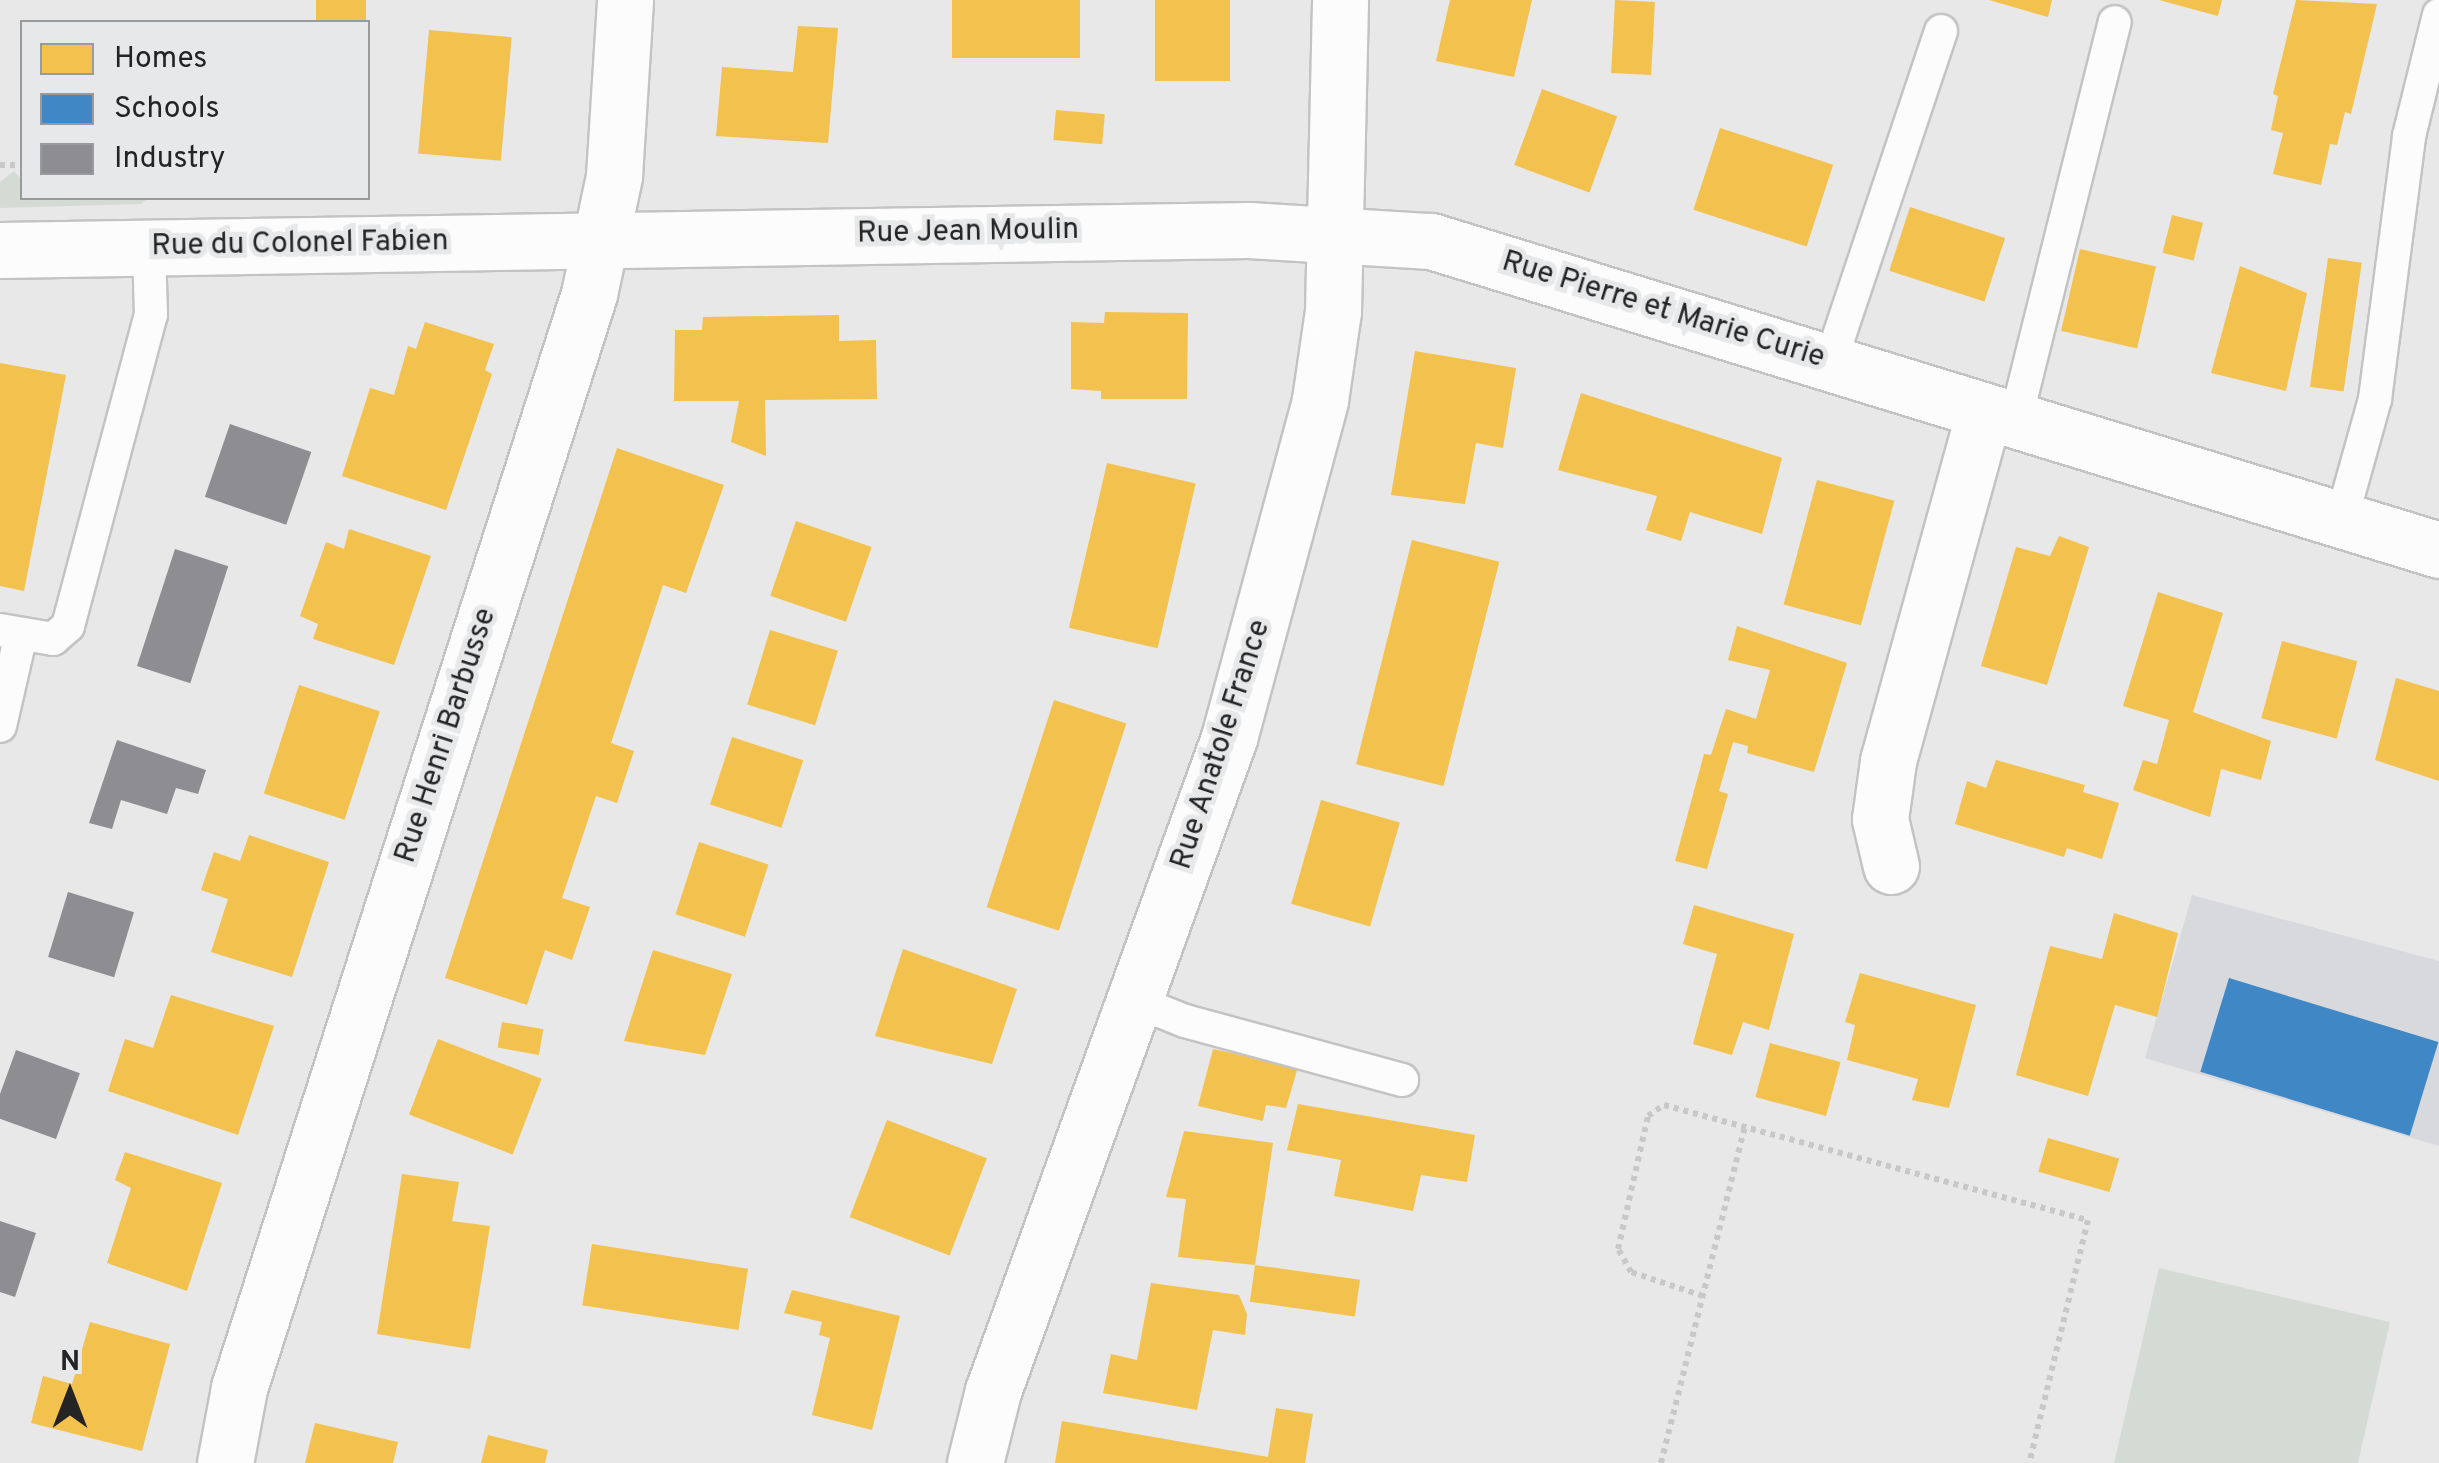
<!DOCTYPE html>
<html>
<head>
<meta charset="utf-8">
<style>
  body { margin:0 }
  #map { position:relative; width:2439px; height:1463px; overflow:hidden; background:#e8e8e8; font-family:Overpass,sans-serif }
  div>[style] { position:absolute }
  .built>* { inset:0; background:#d8d9dd }
  .green>* { inset:0; background:#d4dbd4 }
  .homes>* { inset:0; background:#f2c14e; transform-origin:0 0 }
  .schools>* { inset:0; background:#3f88c5; transform-origin:0 0 }
  .industry>* { inset:0; background:#8d8d92; transform-origin:0 0 }
  .path>* { height:6px; margin-top:-3px; transform-origin:0; background:repeating-linear-gradient(90deg,#c8c8c9 0 5px,transparent 0 10px) }
  .roads { filter:drop-shadow(2px 0 #c3c3c4) drop-shadow(-2px 0 #c3c3c4) drop-shadow(0 2px #c3c3c4) drop-shadow(0 -2px #c3c3c4) }
  .lane>* { height:32px; margin:-16px; padding:0 16px; transform-origin:16px; border-radius:16px; background:#fcfcfc }
  .street>* { height:55px; margin:-27.5px; padding:0 27.5px; transform-origin:27.5px; border-radius:27.5px; background:#fcfcfc }
  span { translate:-50% -50%; white-space:nowrap; text-align:center; line-height:1.15; -webkit-text-stroke:10px #e7e8e9; paint-order:stroke }
  .street-label { font-size:30px; color:#242425 }
  .legend { position:absolute; left:20px; top:20px; width:350px; height:180px; box-sizing:border-box; background:#e7e8e9; border:2px solid #999a9b; margin:0; padding:12px 18px; list-style:none; font-size:30px; color:#242425 }
  .legend li { display:flex; align-items:center; gap:20px; height:50px }
  .legend b { width:50px; border:2px solid #999a9b }
  .north { position:absolute; left:20px; top:1343px; width:100px; height:100px; -webkit-text-stroke:8px #e7e8e9; paint-order:stroke; rotate:0deg; font-size:28px; font-weight:700; line-height:40px; text-align:center; color:#242425 }
  .north::after { content:''; display:block; margin:auto; width:35px; height:45px; background:#242425; clip-path:polygon(50% 0,100% 100%,50% 72%,0 100%) }
</style>
</head>
<body>
<div id="map">
  <div class="built">
    <i style="clip-path:polygon(2192px 895px,2439px 961px,2439px 1146px,2145px 1058px)"></i>
  </div>
  <div class="green">
    <i style="clip-path:polygon(14px 171px,22px 180px,22px 198px,148px 198px,141px 204px,0 208px,0 182px)"></i>
    <i style="clip-path:polygon(2159px 1268px,2390px 1322px,2358px 1463px,2114px 1463px)"></i>
  </div>
  <div class="homes">
    <i style="left:316px;top:0;width:50px;height:22px"></i>
    <i style="left:952px;top:0;width:128px;height:58px"></i>
    <i style="left:1155px;top:0;width:75px;height:81px"></i>
    <i style="clip-path:polygon(1450px 0,1532px 0,1514px 77px,1436px 61px)"></i>
    <i style="left:1615px;top:0;width:40px;height:73px;rotate:3deg"></i>
    <i style="clip-path:polygon(1989px 0,2052px 0,2048px 17px)"></i>
    <i style="clip-path:polygon(2159px 0,2222px 0,2218px 16px)"></i>
    <i style="clip-path:polygon(2296px 0,2377px 4px,2351px 114px,2345px 112px,2337px 145px,2330px 144px,2321px 185px,2273px 174px,2283px 133px,2271px 130px,2278px 96px,2273px 94px)"></i>
    <i style="clip-path:polygon(798px 26px,838px 28px,828px 143px,716px 136px,722px 67px,793px 72px)"></i>
    <i style="left:429px;top:30px;width:83px;height:124px;rotate:5deg"></i>
    <i style="left:1542px;top:89px;width:80px;height:81px;rotate:20deg"></i>
    <i style="left:1056px;top:110px;width:49px;height:30px;rotate:5deg"></i>
    <i style="left:1720px;top:128px;width:119px;height:86px;rotate:18deg"></i>
    <i style="left:1910px;top:207px;width:100px;height:67px;rotate:18deg"></i>
    <i style="left:2172px;top:215px;width:32px;height:39px;rotate:14deg"></i>
    <i style="left:2080px;top:249px;width:78px;height:84px;rotate:13deg"></i>
    <i style="left:2328px;top:258px;width:34px;height:130px;rotate:8deg"></i>
    <i style="clip-path:polygon(2240px 266px,2307px 293px,2286px 391px,2211px 373px)"></i>
    <i style="clip-path:polygon(1105px 312px,1188px 313px,1187px 399px,1101px 399px,1101px 391px,1071px 389px,1071px 322px,1104px 323px)"></i>
    <i style="clip-path:polygon(839px 315px,839px 341px,876px 340px,877px 399px,765px 400px,766px 456px,731px 442px,739px 401px,674px 401px,675px 330px,702px 330px,703px 317px)"></i>
    <i style="clip-path:polygon(425px 322px,494px 344px,485px 370px,492px 374px,446px 510px,342px 476px,370px 388px,394px 395px,408px 346px,416px 349px)"></i>
    <i style="clip-path:polygon(1415px 351px,1516px 368px,1503px 448px,1476px 443px,1465px 504px,1391px 495px)"></i>
    <i style="clip-path:polygon(0 363px,66px 375px,24px 591px,0 586px)"></i>
    <i style="clip-path:polygon(1581px 393px,1782px 458px,1762px 534px,1690px 512px,1681px 541px,1646px 530px,1657px 496px,1558px 470px)"></i>
    <i style="clip-path:polygon(617px 448px,724px 485px,686px 593px,663px 585px,611px 743px,634px 751px,617px 803px,596px 796px,562px 898px,590px 907px,572px 960px,545px 950px,527px 1005px,445px 978px)"></i>
    <i style="left:1107px;top:463px;width:91px;height:169px;rotate:13deg"></i>
    <i style="left:1817px;top:480px;width:80px;height:129px;rotate:15deg"></i>
    <i style="left:796px;top:521px;width:80px;height:79px;rotate:19deg"></i>
    <i style="clip-path:polygon(349px 529px,431px 556px,394px 665px,313px 639px,318px 624px,300px 616px,326px 542px,344px 549px)"></i>
    <i style="clip-path:polygon(2059px 536px,2089px 547px,2047px 685px,1981px 666px,2016px 547px,2050px 556px)"></i>
    <i style="left:1412px;top:540px;width:90px;height:231px;rotate:14deg"></i>
    <i style="clip-path:polygon(2158px 592px,2223px 613px,2193px 712px,2271px 741px,2261px 780px,2221px 769px,2210px 817px,2133px 790px,2143px 760px,2157px 764px,2169px 720px,2123px 706px)"></i>
    <i style="clip-path:polygon(1737px 626px,1847px 663px,1814px 772px,1747px 753px,1748px 746px,1733px 742px,1719px 791px,1728px 794px,1707px 869px,1675px 861px,1704px 754px,1711px 755px,1726px 709px,1756px 719px,1770px 670px,1728px 660px)"></i>
    <i style="left:770px;top:630px;width:71px;height:78px;rotate:17deg"></i>
    <i style="left:2282px;top:641px;width:78px;height:80px;rotate:15deg"></i>
    <i style="clip-path:polygon(2396px 678px,2439px 691px,2439px 781px,2375px 760px)"></i>
    <i style="left:299px;top:685px;width:85px;height:114px;rotate:18deg"></i>
    <i style="left:1054px;top:700px;width:76px;height:218px;rotate:18deg"></i>
    <i style="left:732px;top:737px;width:75px;height:71px;rotate:18deg"></i>
    <i style="clip-path:polygon(1996px 760px,2085px 785px,2083px 792px,2119px 803px,2102px 859px,2067px 848px,2064px 857px,1955px 824px,1967px 781px,1986px 788px)"></i>
    <i style="left:1321px;top:800px;width:82px;height:108px;rotate:16deg"></i>
    <i style="clip-path:polygon(249px 835px,329px 862px,292px 977px,211px 952px,228px 899px,201px 890px,214px 852px,240px 861px)"></i>
    <i style="left:699px;top:842px;width:73px;height:76px;rotate:18deg"></i>
    <i style="clip-path:polygon(1694px 905px,1794px 934px,1769px 1030px,1743px 1022px,1732px 1055px,1693px 1044px,1717px 954px,1683px 944px)"></i>
    <i style="clip-path:polygon(2114px 913px,2178px 933px,2157px 1017px,2115px 1005px,2088px 1096px,2016px 1075px,2050px 946px,2102px 959px)"></i>
    <i style="clip-path:polygon(903px 949px,1017px 989px,992px 1064px,875px 1036px)"></i>
    <i style="clip-path:polygon(653px 950px,732px 974px,705px 1055px,624px 1041px)"></i>
    <i style="clip-path:polygon(1860px 973px,1976px 1005px,1949px 1108px,1912px 1100px,1918px 1079px,1847px 1060px,1855px 1025px,1845px 1022px)"></i>
    <i style="clip-path:polygon(171px 995px,274px 1026px,238px 1135px,108px 1091px,125px 1039px,153px 1048px)"></i>
    <i style="left:502px;top:1022px;width:42px;height:26px;rotate:10deg"></i>
    <i style="left:438px;top:1039px;width:111px;height:81px;rotate:21deg"></i>
    <i style="left:1770px;top:1043px;width:73px;height:56px;rotate:15deg"></i>
    <i style="clip-path:polygon(1213px 1049px,1298px 1067px,1286px 1108px,1266px 1105px,1263px 1121px,1198px 1106px)"></i>
    <i style="clip-path:polygon(1298px 1104px,1475px 1135px,1467px 1182px,1421px 1175px,1413px 1211px,1334px 1196px,1341px 1160px,1287px 1150px)"></i>
    <i style="left:887px;top:1120px;width:107px;height:104px;rotate:21deg"></i>
    <i style="clip-path:polygon(1184px 1131px,1273px 1143px,1255px 1265px,1178px 1257px,1186px 1199px,1166px 1197px)"></i>
    <i style="left:2048px;top:1138px;width:74px;height:35px;rotate:16deg"></i>
    <i style="clip-path:polygon(125px 1152px,222px 1183px,187px 1291px,107px 1263px,131px 1188px,115px 1180px)"></i>
    <i style="clip-path:polygon(402px 1174px,459px 1182px,452px 1221px,490px 1226px,470px 1349px,377px 1334px)"></i>
    <i style="left:592px;top:1244px;width:158px;height:62px;rotate:9deg"></i>
    <i style="left:1255px;top:1265px;width:106px;height:37px;rotate:8deg"></i>
    <i style="clip-path:polygon(1151px 1283px,1239px 1295px,1247px 1314px,1245px 1335px,1213px 1330px,1197px 1410px,1103px 1393px,1111px 1354px,1137px 1360px)"></i>
    <i style="clip-path:polygon(792px 1290px,900px 1316px,872px 1430px,812px 1415px,830px 1338px,819px 1335px,822px 1322px,784px 1313px)"></i>
    <i style="clip-path:polygon(90px 1322px,170px 1344px,142px 1451px,31px 1423px,43px 1376px,72px 1384px)"></i>
    <i style="clip-path:polygon(1276px 1408px,1313px 1414px,1305px 1463px,1055px 1463px,1062px 1421px,1268px 1457px)"></i>
    <i style="clip-path:polygon(315px 1423px,398px 1442px,393px 1463px,305px 1463px)"></i>
    <i style="clip-path:polygon(488px 1435px,548px 1450px,545px 1463px,481px 1463px)"></i>
  </div>
  <div class="schools">
    <i style="left:2229px;top:978px;width:219px;height:98px;rotate:17deg"></i>
  </div>
  <div class="industry">
    <i style="left:230px;top:424px;width:86px;height:77px;rotate:19deg"></i>
    <i style="left:175px;top:549px;width:56px;height:123px;rotate:18deg"></i>
    <i style="clip-path:polygon(117px 740px,206px 770px,198px 794px,176px 788px,167px 814px,121px 800px,112px 829px,89px 823px)"></i>
    <i style="left:68px;top:892px;width:69px;height:68px;rotate:17deg"></i>
    <i style="left:16px;top:1050px;width:68px;height:70px;rotate:20deg"></i>
    <i style="clip-path:polygon(0 1221px,36px 1233px,15px 1297px,0 1292px)"></i>
  </div>
  <div class="path">
    <i style="left:0;top:165px;width:22px"></i>
    <i style="left:1703px;top:1296px;width:76px;rotate:-161.6deg"></i>
    <i style="left:1631px;top:1272px;width:26px;rotate:-119deg"></i>
    <i style="left:1618px;top:1249px;width:136px;rotate:-77.3deg"></i>
    <i style="left:1648px;top:1116px;width:19px;rotate:-35deg"></i>
    <i style="left:1664px;top:1105px;width:439px;rotate:15.2deg"></i>
    <i style="left:2088px;top:1220px;width:250px;rotate:103.6deg"></i>
    <i style="left:1661px;top:1463px;width:348px;rotate:-76deg"></i>
  </div>
  <div class="roads">
    <div class="lane">
      <i style="left:1830px;top:363px;width:350px;rotate:-71.5deg"></i>
      <i style="left:2015px;top:422px;width:412px;rotate:-76deg"></i>
      <i style="left:2341px;top:521px;width:127px;rotate:-74.4deg"></i>
      <i style="left:2375px;top:399px;width:265px;rotate:-82.6deg"></i>
      <i style="left:2409px;top:136px;width:125px;rotate:-76.1deg"></i>
      <i style="left:0;top:630px;width:54px;rotate:9.6deg"></i>
      <i style="left:53px;top:639px;width:20px;rotate:-41deg"></i>
      <i style="left:68px;top:626px;width:322px;rotate:-75.1deg"></i>
      <i style="left:151px;top:315px;width:68px;rotate:-91.7deg"></i>
      <i style="left:0;top:726px;width:94px;rotate:-77.1deg"></i>
      <i style="left:1135px;top:1001px;width:54px;rotate:21.8deg"></i>
      <i style="left:1185px;top:1021px;width:225px;rotate:15.2deg"></i>
    </div>
    <div class="street">
      <i style="left:0;top:250px;width:1249px;rotate:-0.92deg"></i>
      <i style="left:1249px;top:230px;width:182px;rotate:3.5deg"></i>
      <i style="left:1431px;top:241px;width:1054px;rotate:17.04deg"></i>
      <i style="left:1891px;top:866px;width:48px;rotate:-103.2deg"></i>
      <i style="left:1880px;top:819px;width:59px;rotate:-82.1deg"></i>
      <i style="left:1888px;top:761px;width:362px;rotate:-74.6deg"></i>
      <i style="left:225px;top:1463px;width:76px;rotate:-79.4deg"></i>
      <i style="left:239px;top:1388px;width:1149px;rotate:-72.26deg"></i>
      <i style="left:589px;top:294px;width:121px;rotate:-78deg"></i>
      <i style="left:614px;top:176px;width:176px;rotate:-86.4deg"></i>
      <i style="left:975px;top:1463px;width:74px;rotate:-76deg"></i>
      <i style="left:993px;top:1391px;width:694px;rotate:-70.13deg"></i>
      <i style="left:1229px;top:738px;width:350px;rotate:-74.9deg"></i>
      <i style="left:1320px;top:400px;width:90px;rotate:-81.7deg"></i>
      <i style="left:1333px;top:311px;width:311px;rotate:-88.7deg"></i>
    </div>
  </div>
  <div class="street-label">
    <span style="left:968px;top:233px;rotate:-1deg">Rue Jean Moulin</span>
    <span style="left:300px;top:245px;rotate:-1deg">Rue du Colonel Fabien</span>
    <span style="left:1663px;top:311px;rotate:17deg">Rue Pierre et Marie Curie</span>
    <span style="left:447px;top:736px;rotate:-72deg">Rue Henri Barbusse</span>
    <span style="left:1222px;top:745px;rotate:-72deg">Rue Anatole France</span>
  </div>
  <ul class="legend">
  <li><b style="height:28px;background:#f2c14e"></b>Homes</li>
  <li><b style="height:28px;background:#3f88c5"></b>Schools</li>
  <li><b style="height:28px;background:#8d8d92"></b>Industry</li>
  </ul>
  <div class="north">N</div>
</div>
</body>
</html>
